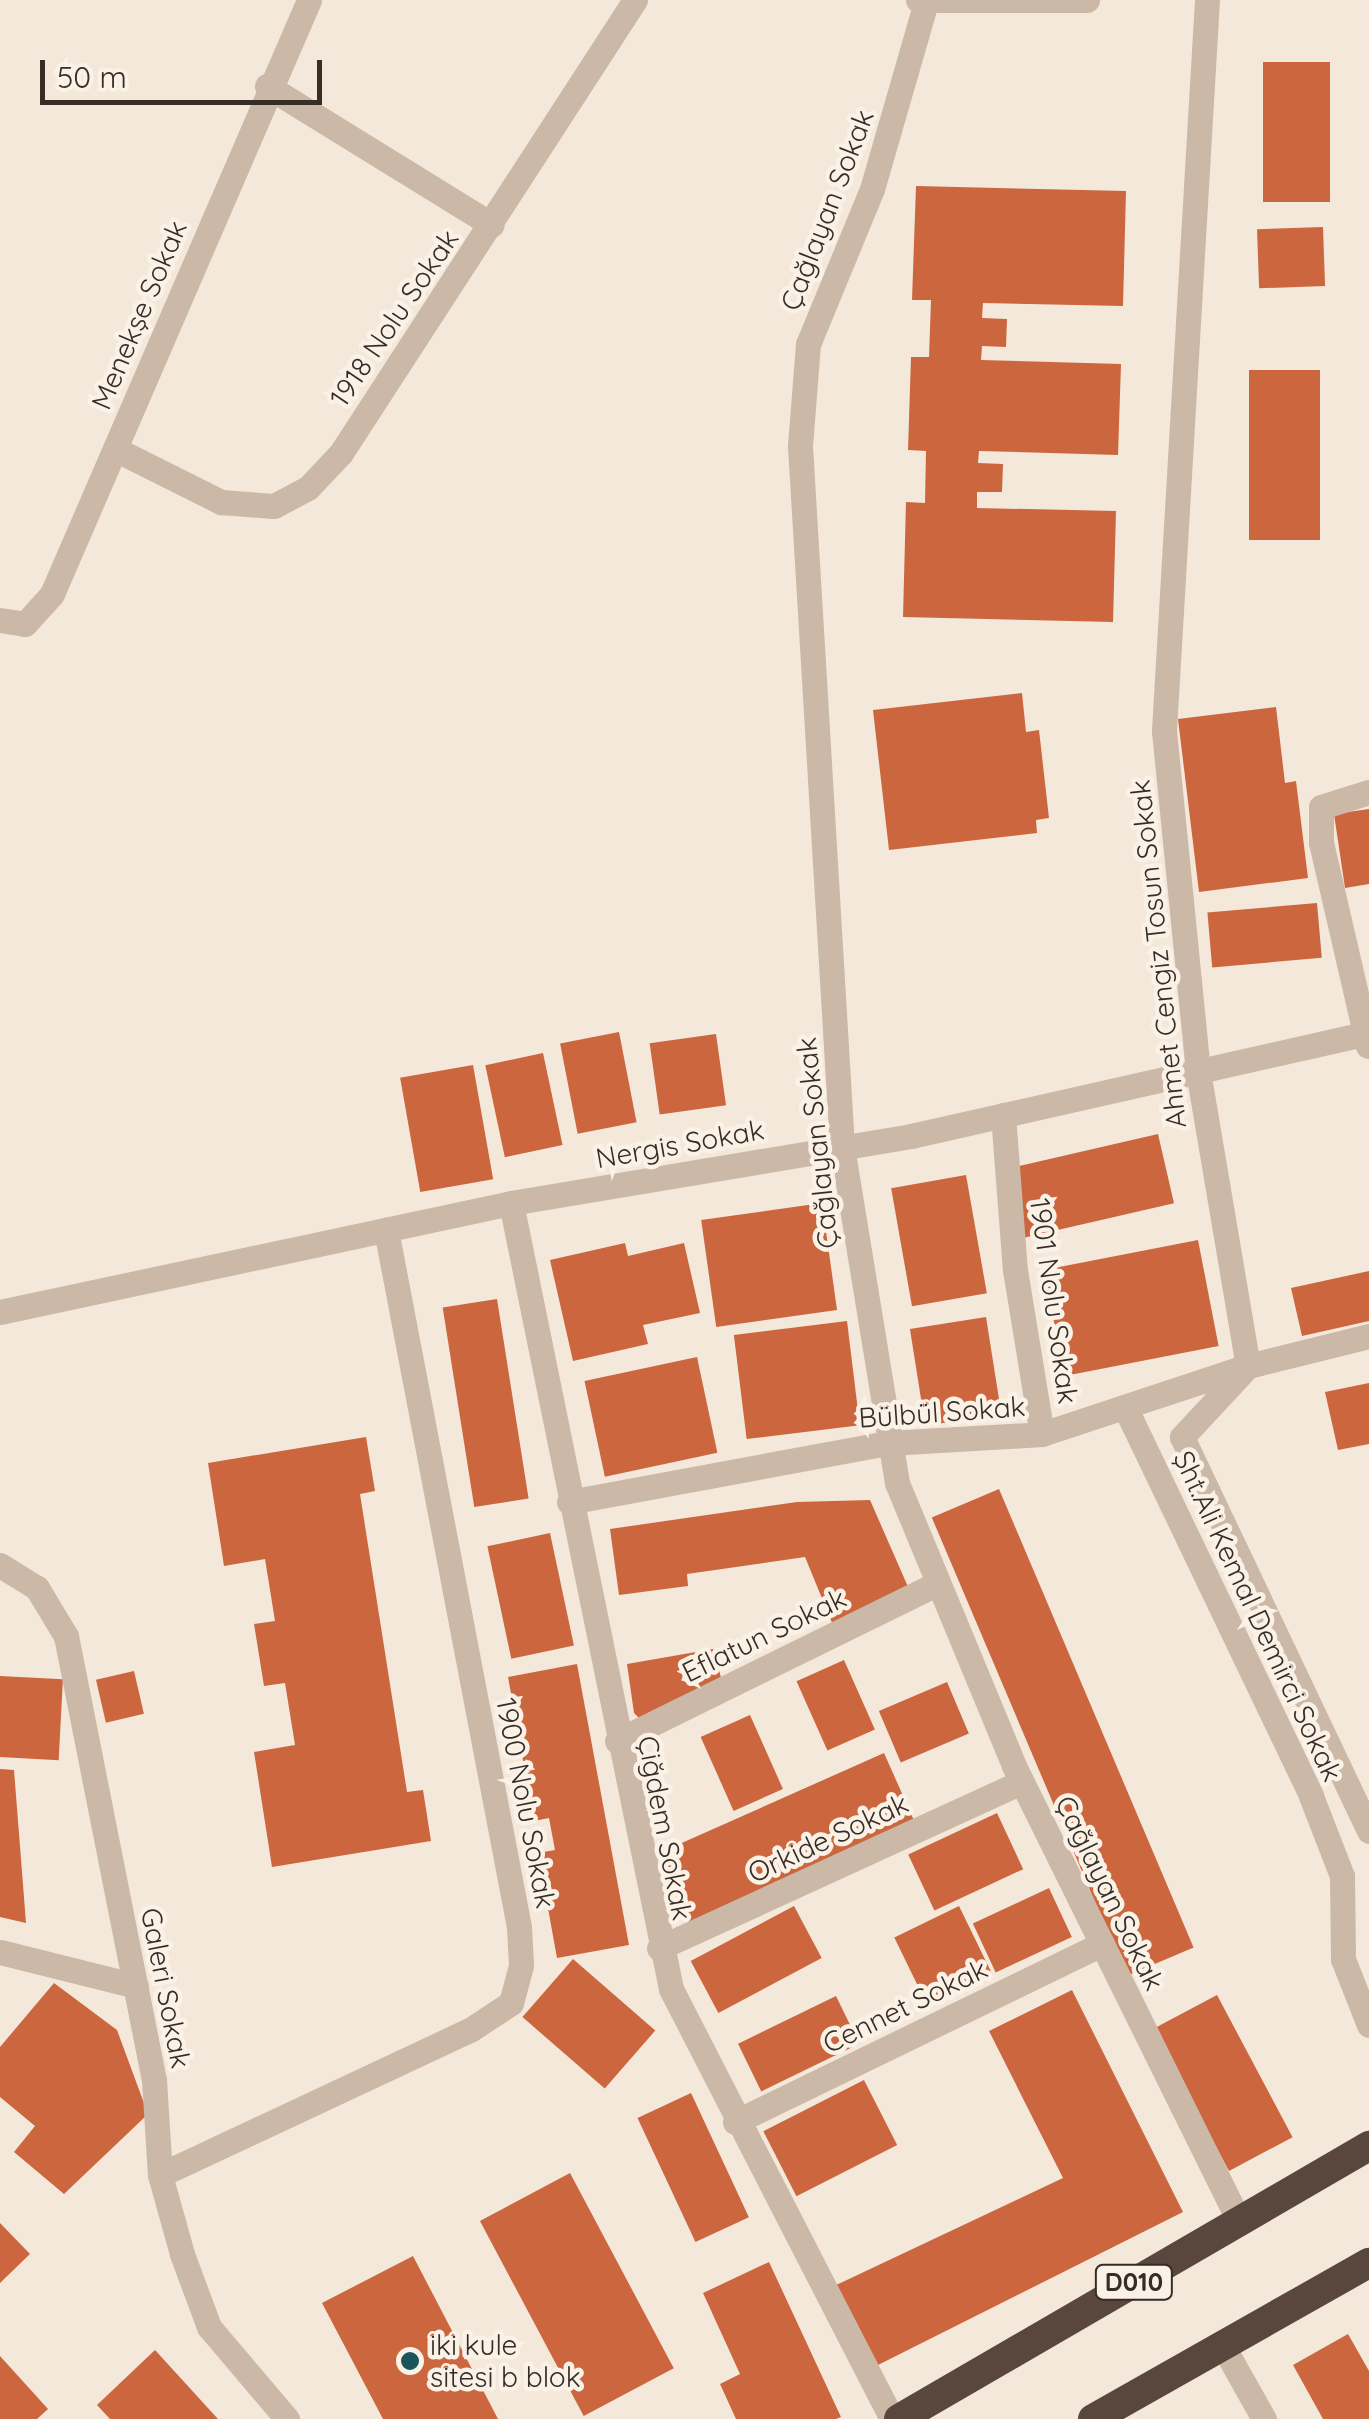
<!DOCTYPE html>
<html>
<head>
<meta charset="utf-8">
<style>
  body { margin:0 }
  #map { position:relative; width:1369px; height:2419px; overflow:hidden; background:#f3e8da; font-family:Quicksand,sans-serif }
  div>[style] { position:absolute }
  .building>* { inset:0; background:#cc663f; transform-origin:0 0 }
  .minor>* { height:25px; margin:-12.5px; padding:0 12.5px; transform-origin:12.5px; border-radius:12.5px; background:#ccb8a6 }
  .highway>* { height:30px; margin:-15px; padding:0 15px; transform-origin:15px; border-radius:15px; background:#59473e }
  .dots>* { width:28px; height:28px; translate:-50% -50%; box-sizing:border-box; border:5px solid #faf2e7; border-radius:50% }
  span { translate:-50% -50%; white-space:nowrap; text-align:center; line-height:1.15; -webkit-text-stroke:9px #faf2e7; paint-order:stroke }
  .shield-label span { padding:2px 8px; background:#faf2e7; border:2px solid; border-radius:8px; -webkit-text-stroke-width:0 }
  .shield-label { font-size:25px; color:#372d27; font-weight:700 }
  .street-label { font-size:28px; color:#372d27 }
  .poi-label { font-size:28px; color:#372d27 }
  .left { translate:0 -50%; text-align:left }
  .scale { position:absolute; left:40px; top:60px; width:282px; height:45px; box-sizing:border-box; border:5px solid #372d27; border-top:0; padding-left:12px; font-size:30px; line-height:35px; white-space:nowrap; color:#372d27; -webkit-text-stroke:8px #faf2e7; paint-order:stroke }
</style>
</head>
<body>
<div id="map">
  <div class="building">
    <i style="left:1263px;top:62px;width:67px;height:140px"></i>
    <i style="clip-path:polygon(916px 186px,1126px 191px,1123px 306px,983px 303px,982px 318px,1007px 319px,1006px 347px,982px 346px,981px 360px,1121px 364px,1118px 455px,979px 451px,978px 463px,1003px 464px,1002px 492px,977px 492px,977px 508px,1116px 511px,1113px 622px,903px 617px,906px 502px,925px 503px,926px 451px,908px 450px,911px 357px,929px 357px,931px 300px,912px 300px)"></i>
    <i style="left:1323px;top:227px;width:59px;height:66px;rotate:88deg"></i>
    <i style="left:1320px;top:370px;width:170px;height:71px;rotate:90deg"></i>
    <i style="clip-path:polygon(1022px 693px,1026px 732px,1039px 730px,1049px 818px,1036px 820px,1037px 833px,889px 850px,873px 710px)"></i>
    <i style="clip-path:polygon(1276px 707px,1285px 783px,1296px 781px,1308px 878px,1199px 892px,1178px 719px)"></i>
    <i style="clip-path:polygon(1369px 809px,1369px 884px,1345px 888px,1334px 814px)"></i>
    <i style="left:1317px;top:903px;width:55px;height:110px;rotate:85deg"></i>
    <i style="left:619px;top:1032px;width:92px;height:60px;rotate:79deg"></i>
    <i style="left:716px;top:1034px;width:72px;height:67px;rotate:82deg"></i>
    <i style="left:543px;top:1053px;width:94px;height:59px;rotate:78deg"></i>
    <i style="left:473px;top:1065px;width:116px;height:74px;rotate:80deg"></i>
    <i style="left:1158px;top:1134px;width:71px;height:154px;rotate:77deg"></i>
    <i style="left:966px;top:1175px;width:120px;height:76px;rotate:80deg"></i>
    <i style="left:822px;top:1203px;width:108px;height:122px;rotate:82deg"></i>
    <i style="left:1198px;top:1240px;width:108px;height:157px;rotate:79deg"></i>
    <i style="clip-path:polygon(625px 1243px,628px 1256px,684px 1243px,700px 1313px,643px 1325px,648px 1344px,573px 1361px,550px 1260px)"></i>
    <i style="clip-path:polygon(1369px 1271px,1369px 1321px,1302px 1336px,1291px 1288px)"></i>
    <i style="left:497px;top:1299px;width:202px;height:55px;rotate:81deg"></i>
    <i style="left:986px;top:1317px;width:98px;height:77px;rotate:81deg"></i>
    <i style="left:847px;top:1321px;width:105px;height:114px;rotate:83deg"></i>
    <i style="left:697px;top:1357px;width:98px;height:115px;rotate:78deg"></i>
    <i style="clip-path:polygon(1369px 1383px,1369px 1444px,1338px 1450px,1325px 1392px)"></i>
    <i style="clip-path:polygon(366px 1437px,375px 1491px,360px 1494px,407px 1792px,423px 1790px,431px 1841px,272px 1867px,254px 1752px,295px 1745px,285px 1683px,264px 1686px,254px 1624px,275px 1621px,265px 1559px,224px 1566px,208px 1463px)"></i>
    <i style="left:999px;top:1489px;width:498px;height:73px;rotate:67deg"></i>
    <i style="clip-path:polygon(870px 1500px,912px 1596px,835px 1630px,805px 1557px,687px 1574px,688px 1586px,619px 1595px,610px 1529px,797px 1502px)"></i>
    <i style="left:550px;top:1533px;width:115px;height:64px;rotate:78deg"></i>
    <i style="clip-path:polygon(713px 1649px,724px 1688px,647px 1726px,634px 1713px,627px 1664px)"></i>
    <i style="left:844px;top:1660px;width:76px;height:52px;rotate:66deg"></i>
    <i style="clip-path:polygon(577px 1664px,629px 1945px,557px 1958px,538px 1853px,555px 1850px,549px 1818px,534px 1821px,508px 1677px)"></i>
    <i style="left:134px;top:1671px;width:44px;height:39px;rotate:77deg"></i>
    <i style="left:0;top:1676px;width:63px;height:81px;rotate:3deg"></i>
    <i style="left:947px;top:1682px;width:56px;height:74px;rotate:67deg"></i>
    <i style="left:750px;top:1715px;width:81px;height:54px;rotate:66deg"></i>
    <i style="left:884px;top:1753px;width:82px;height:248px;rotate:66deg"></i>
    <i style="clip-path:polygon(0 1769px,14px 1770px,26px 1923px,0 1917px)"></i>
    <i style="left:997px;top:1813px;width:62px;height:98px;rotate:65deg"></i>
    <i style="left:1049px;top:1888px;width:54px;height:84px;rotate:65deg"></i>
    <i style="left:794px;top:1906px;width:59px;height:117px;rotate:62deg"></i>
    <i style="left:959px;top:1906px;width:77px;height:72px;rotate:64deg"></i>
    <i style="left:573px;top:1959px;width:109px;height:77px;rotate:41deg"></i>
    <i style="clip-path:polygon(54px 1983px,117px 2030px,148px 2114px,64px 2194px,14px 2152px,35px 2126px,0 2097px,0 2047px)"></i>
    <i style="clip-path:polygon(1072px 1990px,1183px 2212px,872px 2368px,832px 2287px,1063px 2178px,989px 2031px)"></i>
    <i style="left:1217px;top:1995px;width:161px;height:72px;rotate:62deg"></i>
    <i style="left:836px;top:1996px;width:53px;height:109px;rotate:64deg"></i>
    <i style="left:864px;top:2080px;width:73px;height:113px;rotate:63deg"></i>
    <i style="left:691px;top:2093px;width:137px;height:59px;rotate:65deg"></i>
    <i style="left:570px;top:2173px;width:221px;height:102px;rotate:62deg"></i>
    <i style="clip-path:polygon(0 2223px,30px 2254px,0 2283px)"></i>
    <i style="clip-path:polygon(413px 2256px,498px 2419px,383px 2419px,322px 2303px)"></i>
    <i style="clip-path:polygon(769px 2262px,841px 2417px,836px 2419px,736px 2419px,720px 2384px,740px 2374px,703px 2293px)"></i>
    <i style="clip-path:polygon(1348px 2334px,1369px 2371px,1369px 2419px,1323px 2419px,1293px 2365px)"></i>
    <i style="clip-path:polygon(155px 2350px,218px 2419px,110px 2419px,97px 2405px)"></i>
    <i style="clip-path:polygon(0 2356px,48px 2409px,37px 2419px,0 2419px)"></i>
  </div>
  <div class="minor">
    <i style="left:918px;top:0;width:169px"></i>
    <i style="left:1207px;top:0;width:732px;rotate:93.37deg"></i>
    <i style="left:1164px;top:731px;width:342px;rotate:84.3deg"></i>
    <i style="left:1198px;top:1071px;width:299px;rotate:80.4deg"></i>
    <i style="left:1248px;top:1366px;width:97px;rotate:132.9deg"></i>
    <i style="left:1182px;top:1437px;width:436px;rotate:64.6deg"></i>
    <i style="left:926px;top:2px;width:195px;rotate:106.1deg"></i>
    <i style="left:872px;top:189px;width:168px;rotate:112.4deg"></i>
    <i style="left:808px;top:344px;width:102px;rotate:94.5deg"></i>
    <i style="left:800px;top:446px;width:702px;rotate:86.57deg"></i>
    <i style="left:842px;top:1147px;width:340px;rotate:80.7deg"></i>
    <i style="left:897px;top:1483px;width:306px;rotate:67.5deg"></i>
    <i style="left:1014px;top:1766px;width:508px;rotate:63.69deg"></i>
    <i style="left:267px;top:86px;width:264px;rotate:31.7deg"></i>
    <i style="left:115px;top:449px;width:119px;rotate:26.6deg"></i>
    <i style="left:221px;top:502px;width:53px;rotate:4.3deg"></i>
    <i style="left:274px;top:506px;width:38px;rotate:-28deg"></i>
    <i style="left:308px;top:488px;width:48px;rotate:-46.7deg"></i>
    <i style="left:341px;top:453px;width:540px;rotate:-57.02deg"></i>
    <i style="left:0;top:620px;width:25px;rotate:9deg"></i>
    <i style="left:25px;top:624px;width:40px;rotate:-48deg"></i>
    <i style="left:52px;top:594px;width:647px;rotate:-66.6deg"></i>
    <i style="left:1368px;top:1046px;width:209px;rotate:-103deg"></i>
    <i style="left:1321px;top:842px;width:35px;rotate:-90deg"></i>
    <i style="left:1321px;top:807px;width:50px;rotate:-17.4deg"></i>
    <i style="left:1003px;top:1115px;width:155px;rotate:85.6deg"></i>
    <i style="left:1015px;top:1270px;width:166px;rotate:80.7deg"></i>
    <i style="left:511px;top:1203px;width:802px;rotate:78.49deg"></i>
    <i style="left:671px;top:1989px;width:483px;rotate:62.8deg"></i>
    <i style="left:0;top:1312px;width:522px;rotate:-12.04deg"></i>
    <i style="left:511px;top:1203px;width:406px;rotate:-9.5deg"></i>
    <i style="left:911px;top:1136px;width:469px;rotate:-12.7deg"></i>
    <i style="left:1125px;top:1407px;width:431px;rotate:64.4deg"></i>
    <i style="left:1311px;top:1796px;width:86px;rotate:68.8deg"></i>
    <i style="left:1342px;top:1876px;width:83px;rotate:89.3deg"></i>
    <i style="left:1343px;top:1959px;width:71px;rotate:68.5deg"></i>
    <i style="left:569px;top:1502px;width:324px;rotate:-10.5deg"></i>
    <i style="left:888px;top:1443px;width:154px;rotate:-3.3deg"></i>
    <i style="left:1042px;top:1434px;width:217px;rotate:-18.3deg"></i>
    <i style="left:1248px;top:1366px;width:125px;rotate:-13.9deg"></i>
    <i style="left:0;top:1565px;width:44px;rotate:31.9deg"></i>
    <i style="left:37px;top:1588px;width:56px;rotate:58.9deg"></i>
    <i style="left:66px;top:1636px;width:453px;rotate:78.8deg"></i>
    <i style="left:154px;top:2080px;width:95px;rotate:86.4deg"></i>
    <i style="left:160px;top:2175px;width:82px;rotate:74.4deg"></i>
    <i style="left:182px;top:2254px;width:78px;rotate:69.7deg"></i>
    <i style="left:209px;top:2327px;width:121px;rotate:49.7deg"></i>
    <i style="left:617px;top:1741px;width:358px;rotate:-26.2deg"></i>
    <i style="left:659px;top:1948px;width:398px;rotate:-24.6deg"></i>
    <i style="left:0;top:1952px;width:140px;rotate:14deg"></i>
    <i style="left:735px;top:2122px;width:408px;rotate:-25.9deg"></i>
    <i style="left:160px;top:2175px;width:342px;rotate:-25.1deg"></i>
    <i style="left:470px;top:2030px;width:49px;rotate:-33.4deg"></i>
    <i style="left:511px;top:2003px;width:39px;rotate:-75deg"></i>
    <i style="left:521px;top:1965px;width:38px;rotate:-93deg"></i>
    <i style="left:519px;top:1927px;width:710px;rotate:-100.8deg"></i>
    <i style="left:1223px;top:2346px;width:84px;rotate:60.7deg"></i>
  </div>
  <div class="highway">
    <i style="left:899px;top:2419px;width:544px;rotate:-30.15deg"></i>
    <i style="left:1093px;top:2419px;width:317px;rotate:-29.5deg"></i>
  </div>
  <div class="dots">
    <i style="left:410px;top:2361px;background:#1a555b"></i>
  </div>
  <div class="shield-label">
    <span style="left:1134px;top:2282px">D010</span>
  </div>
  <div class="street-label">
    <span style="left:827px;top:210px;rotate:-69deg">Çağlayan Sokak</span>
    <span style="left:139px;top:315px;rotate:-67deg">Menekşe Sokak</span>
    <span style="left:394px;top:318px;rotate:-56deg">1918 Nolu Sokak</span>
    <span style="left:1158px;top:954px;rotate:-96deg">Ahmet Cengiz Tosun Sokak</span>
    <span style="left:817px;top:1143px;rotate:-96deg">Çağlayan Sokak</span>
    <span style="left:680px;top:1144px;rotate:-10deg">Nergis Sokak</span>
    <span style="left:1054px;top:1301px;rotate:82deg">1901 Nolu Sokak</span>
    <span style="left:942px;top:1412px;rotate:-4deg">Bülbül Sokak</span>
    <span style="left:1258px;top:1616px;rotate:65deg">Şht.Ali Kemal Demirci Sokak</span>
    <span style="left:764px;top:1635px;rotate:-26deg">Eflatun Sokak</span>
    <span style="left:526px;top:1803px;rotate:79deg">1900 Nolu Sokak</span>
    <span style="left:665px;top:1828px;rotate:79deg">Çiğdem Sokak</span>
    <span style="left:828px;top:1838px;rotate:-25deg">Orkide Sokak</span>
    <span style="left:1110px;top:1893px;rotate:64deg">Çağlayan Sokak</span>
    <span style="left:166px;top:1988px;rotate:79deg">Galeri Sokak</span>
    <span style="left:905px;top:2006px;rotate:-26deg">Cennet Sokak</span>
  </div>
  <div class="poi-label">
    <span class="left" style="left:430px;top:2361px">iki kule<br>sitesi b blok</span>
  </div>
  <div class="scale">50 m</div>
</div>
</body>
</html>
